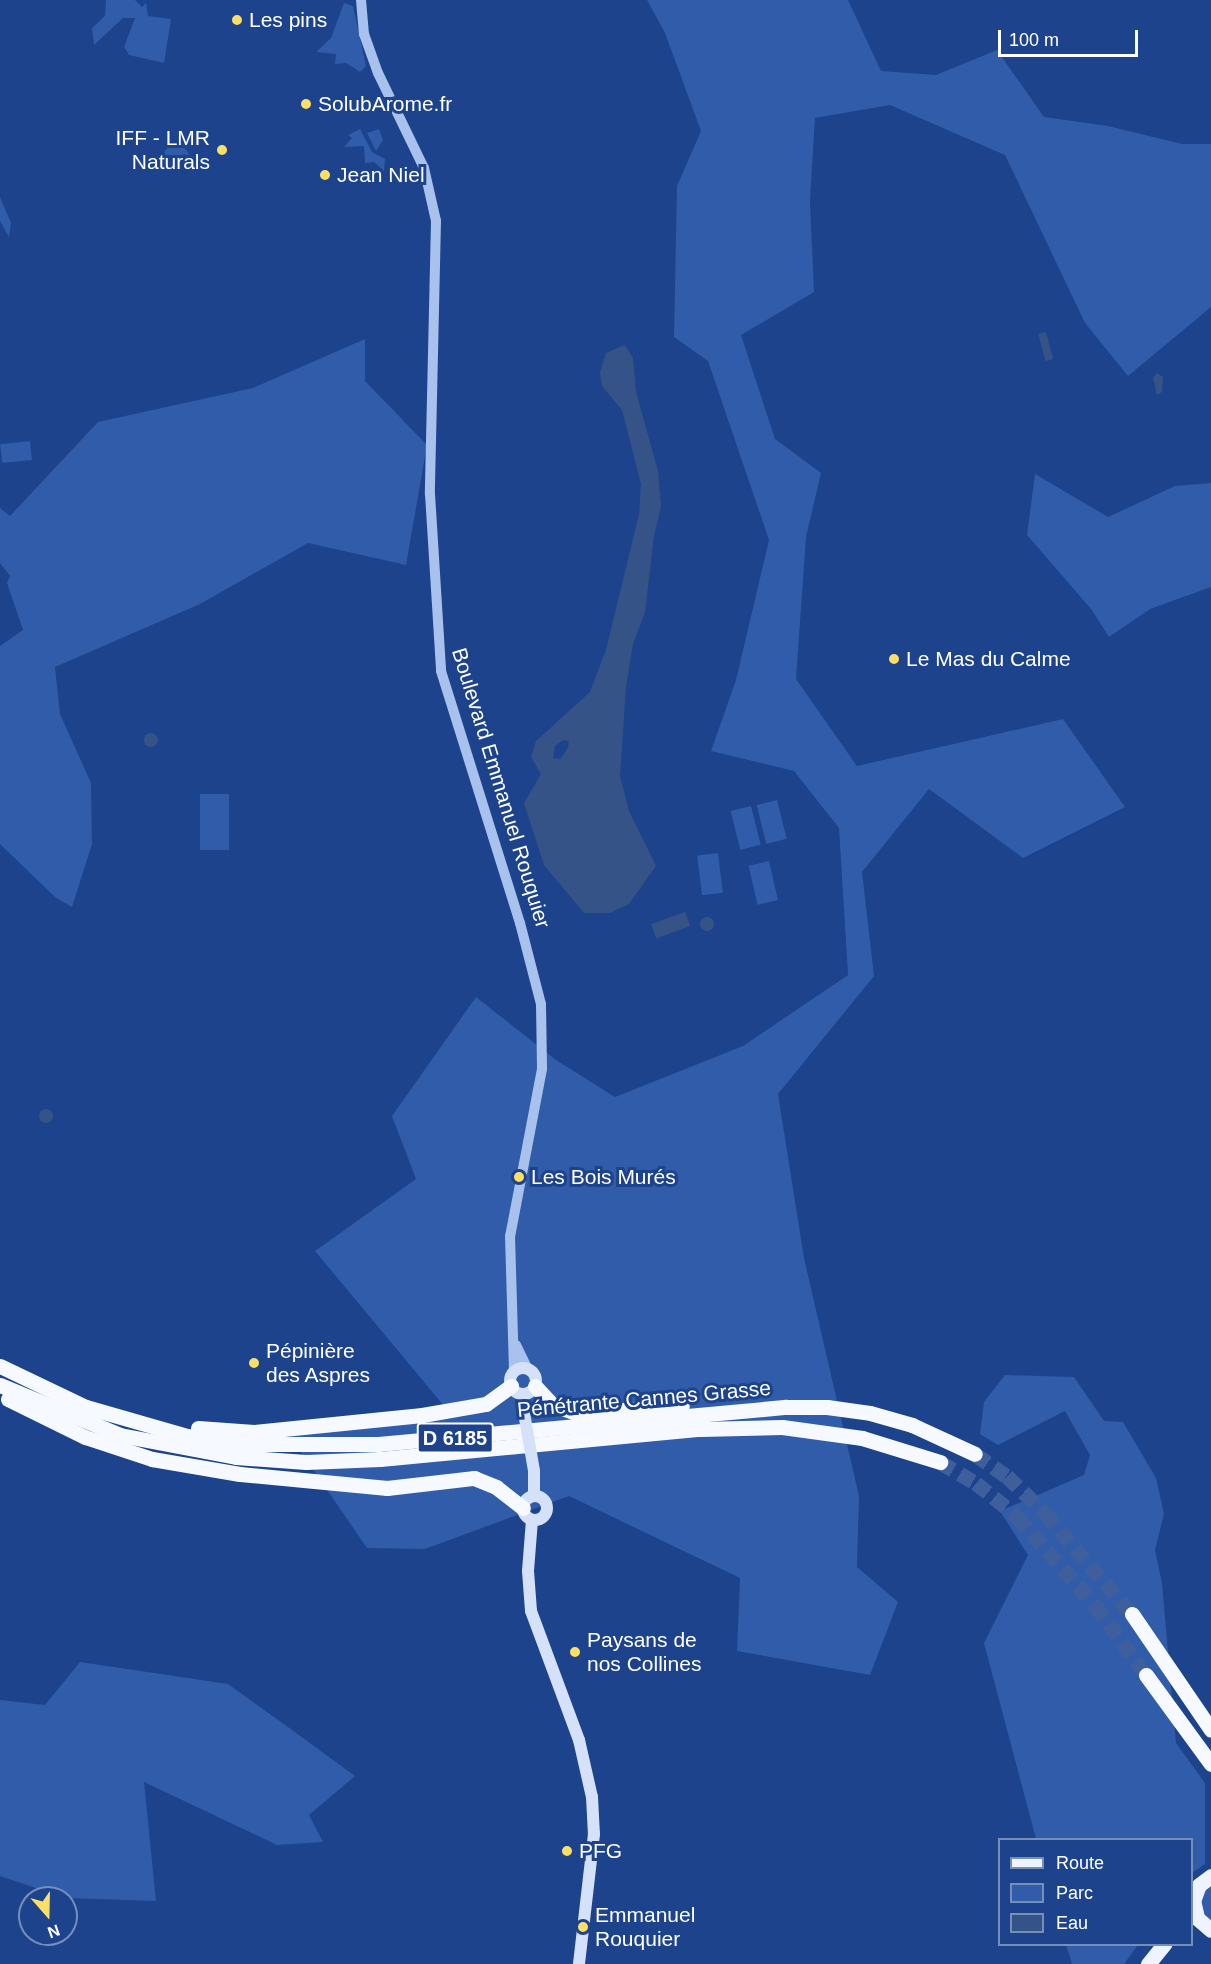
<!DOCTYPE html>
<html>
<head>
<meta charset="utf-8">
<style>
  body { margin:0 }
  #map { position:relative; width:1211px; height:1964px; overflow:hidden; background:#1c438b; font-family:Helvetica,sans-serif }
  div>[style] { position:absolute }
  .green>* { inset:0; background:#305ca9; transform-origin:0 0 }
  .round { border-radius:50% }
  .water>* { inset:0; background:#365388; transform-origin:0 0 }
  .trunk-tunnel>* { height:15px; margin-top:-7.5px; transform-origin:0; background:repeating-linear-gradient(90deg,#3e5f9c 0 15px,transparent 0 23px) }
  .tertiary>* { height:10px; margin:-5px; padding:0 5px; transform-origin:5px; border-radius:5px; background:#a8c1ed }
  .secondary>* { height:12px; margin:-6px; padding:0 6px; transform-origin:6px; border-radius:6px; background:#d5e1f9 }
  .secondary>.ring { margin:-6px; padding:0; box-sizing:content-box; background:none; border:12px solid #d5e1f9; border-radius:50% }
  .primary>* { height:15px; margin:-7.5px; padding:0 7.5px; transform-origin:7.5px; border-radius:7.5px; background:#eef3ff }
  .trunk>* { height:15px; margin:-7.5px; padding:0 7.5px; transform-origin:7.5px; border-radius:7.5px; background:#f6f9ff }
  .secondary-bridge>* { height:12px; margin:-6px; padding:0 6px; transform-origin:6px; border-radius:6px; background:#d5e1f9 }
  .dots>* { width:16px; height:16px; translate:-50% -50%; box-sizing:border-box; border:3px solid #1c438b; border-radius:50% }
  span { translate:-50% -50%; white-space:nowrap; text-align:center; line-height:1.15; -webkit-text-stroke:6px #1c438b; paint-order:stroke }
  .shield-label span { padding:2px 4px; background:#1c438b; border:2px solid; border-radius:4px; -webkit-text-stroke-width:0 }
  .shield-label { font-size:20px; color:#fff; font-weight:700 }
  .poi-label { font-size:21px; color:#fff }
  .left { translate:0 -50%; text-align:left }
  .right { translate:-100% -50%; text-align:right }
  .street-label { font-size:21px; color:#fff }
  .legend { position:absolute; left:998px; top:1838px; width:195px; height:108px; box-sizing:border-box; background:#1c438b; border:2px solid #778eb9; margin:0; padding:8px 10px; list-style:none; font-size:18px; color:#fff }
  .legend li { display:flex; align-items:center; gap:12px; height:30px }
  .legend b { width:30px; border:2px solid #778eb9 }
  .north { position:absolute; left:18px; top:1886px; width:60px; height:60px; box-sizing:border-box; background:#1c438b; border:2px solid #778eb9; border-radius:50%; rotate:160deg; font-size:16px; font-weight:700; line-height:24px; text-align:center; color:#fff }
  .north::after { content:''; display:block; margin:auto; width:21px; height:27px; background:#fdde66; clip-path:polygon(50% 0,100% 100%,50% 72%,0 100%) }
  .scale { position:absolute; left:998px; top:30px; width:140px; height:27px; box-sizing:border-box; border:3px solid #fff; border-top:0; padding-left:8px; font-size:18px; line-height:21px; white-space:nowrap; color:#fff; -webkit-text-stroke:4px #1c438b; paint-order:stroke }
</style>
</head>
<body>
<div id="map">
  <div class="green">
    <i style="clip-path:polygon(106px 0,135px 0,142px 7px,146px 3px,148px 16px,171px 19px,164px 63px,129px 55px,124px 47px,135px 18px,123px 18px,94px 45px,92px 28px,105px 16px)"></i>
    <i style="clip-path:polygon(647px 0,848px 0,881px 71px,936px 75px,997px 50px,1044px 117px,1108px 126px,1182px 144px,1211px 144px,1211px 307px,1128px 376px,1085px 323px,1005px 155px,890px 105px,815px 118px,810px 201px,814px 292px,741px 335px,775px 439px,821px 473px,806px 537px,796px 679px,857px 766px,1063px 719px,1125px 807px,1023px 858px,929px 789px,862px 872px,874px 976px,778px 1094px,804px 1258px,859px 1496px,857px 1567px,898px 1602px,870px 1675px,737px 1651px,740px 1578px,569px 1496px,425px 1549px,367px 1548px,290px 1436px,444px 1406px,315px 1251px,416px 1179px,392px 1116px,476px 997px,556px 1060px,615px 1097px,743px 1046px,848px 975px,839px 828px,794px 771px,711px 751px,736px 680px,769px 540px,708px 361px,674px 337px,677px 186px,701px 131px,665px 33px)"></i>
    <i style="clip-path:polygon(344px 3px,353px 6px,366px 66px,360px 72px,346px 63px,335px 64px,336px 54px,316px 52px,331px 38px)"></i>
    <i style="clip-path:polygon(360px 129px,372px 152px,385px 159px,384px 171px,374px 162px,365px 163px,364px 146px,344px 147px,352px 138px,348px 135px)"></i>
    <i style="clip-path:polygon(379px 129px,383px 140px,376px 151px,367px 133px)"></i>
    <i class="round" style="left:163px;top:145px;width:26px;height:26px"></i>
    <i style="clip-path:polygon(0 197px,11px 223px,9px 237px,0 221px)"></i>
    <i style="clip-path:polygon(365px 339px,365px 381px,427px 445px,406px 565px,308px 543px,200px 604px,55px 667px,60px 714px,91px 783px,92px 844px,72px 907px,55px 897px,0 844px,0 646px,23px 630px,7px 583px,10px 576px,0 563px,0 508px,10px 516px,98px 422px,253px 388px)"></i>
    <i style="left:30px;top:441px;width:19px;height:30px;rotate:84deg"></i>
    <i style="clip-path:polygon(1035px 474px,1108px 517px,1175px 486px,1211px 483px,1211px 587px,1150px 609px,1109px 637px,1091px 609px,1027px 535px)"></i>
    <i style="left:200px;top:794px;width:29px;height:56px"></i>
    <i style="left:777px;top:800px;width:40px;height:21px;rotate:76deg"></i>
    <i style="left:751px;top:806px;width:40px;height:21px;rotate:76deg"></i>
    <i style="left:718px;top:853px;width:40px;height:21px;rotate:83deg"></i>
    <i style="left:769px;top:861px;width:40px;height:21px;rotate:77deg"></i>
    <i style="clip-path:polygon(1005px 1375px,1074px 1377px,1104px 1421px,1123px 1422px,1156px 1478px,1164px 1514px,1155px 1550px,1162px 1583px,1176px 1743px,1205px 1783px,1205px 1864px,1192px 1873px,1192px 1840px,1036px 1839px,984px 1643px,1028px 1555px,1000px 1511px,1084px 1475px,1090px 1455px,1065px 1411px,998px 1445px,980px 1434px,984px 1402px)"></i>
    <i style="clip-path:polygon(80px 1662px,228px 1684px,288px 1727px,355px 1776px,309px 1815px,323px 1842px,277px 1845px,144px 1782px,156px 1901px,65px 1898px,0 1876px,0 1700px,45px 1705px)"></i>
    <i style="clip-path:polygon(1211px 1882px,1211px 1922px,1200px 1908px,1200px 1893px)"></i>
    <i style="clip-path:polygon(1066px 1945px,1066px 1944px,1138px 1945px,1124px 1964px,1072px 1964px)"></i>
  </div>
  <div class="water">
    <i style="left:1046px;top:332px;width:28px;height:8px;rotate:75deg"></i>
    <i style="clip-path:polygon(evenodd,625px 345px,633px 358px,636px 392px,658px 471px,661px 506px,654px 536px,645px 612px,633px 644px,626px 687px,620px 776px,629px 811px,656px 866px,629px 904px,610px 913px,584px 913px,544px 865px,524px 803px,541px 774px,531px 757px,536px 741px,590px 692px,606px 650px,639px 514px,641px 484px,622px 410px,602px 386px,600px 372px,606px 353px,625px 345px,563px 740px,569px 741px,568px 748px,560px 759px,553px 758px,555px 746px,563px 740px)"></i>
    <i style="clip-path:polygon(1157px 373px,1163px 377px,1162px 392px,1157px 395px,1153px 378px)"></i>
    <i class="round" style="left:144px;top:733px;width:14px;height:14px"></i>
    <i style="left:685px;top:912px;width:15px;height:36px;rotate:70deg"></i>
    <i class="round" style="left:700px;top:917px;width:14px;height:14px"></i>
    <i class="round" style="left:39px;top:1109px;width:14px;height:14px"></i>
  </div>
  <div class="trunk-tunnel">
    <i style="left:975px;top:1454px;width:39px;rotate:35deg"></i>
    <i style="left:1007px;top:1476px;width:53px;rotate:44.2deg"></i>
    <i style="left:1045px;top:1513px;width:133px;rotate:49.3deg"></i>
    <i style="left:940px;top:1462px;width:42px;rotate:30.3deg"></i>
    <i style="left:976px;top:1483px;width:53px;rotate:38.8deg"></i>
    <i style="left:1017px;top:1516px;width:118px;rotate:48.8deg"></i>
    <i style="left:1095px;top:1605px;width:87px;rotate:53.9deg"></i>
  </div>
  <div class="tertiary">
    <i style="left:361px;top:0;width:34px;rotate:85deg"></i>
    <i style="left:364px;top:34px;width:41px;rotate:70.3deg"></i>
    <i style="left:378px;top:73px;width:106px;rotate:64.2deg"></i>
    <i style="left:424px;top:168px;width:54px;rotate:77.2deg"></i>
    <i style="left:436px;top:221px;width:273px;rotate:91.3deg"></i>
    <i style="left:430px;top:494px;width:177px;rotate:86.4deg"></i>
    <i style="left:441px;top:671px;width:264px;rotate:72.6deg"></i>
    <i style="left:520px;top:923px;width:84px;rotate:75.5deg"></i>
    <i style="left:541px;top:1004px;width:65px;rotate:89.1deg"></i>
    <i style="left:542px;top:1069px;width:170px;rotate:100.8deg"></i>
    <i style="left:510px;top:1236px;width:136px;rotate:88.3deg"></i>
    <i style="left:516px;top:1345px;width:28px;rotate:64deg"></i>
  </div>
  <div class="secondary">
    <i class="ring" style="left:510px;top:1368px;width:14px;height:14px"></i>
    <i style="left:534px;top:1471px;width:25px;rotate:90deg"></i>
    <i class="ring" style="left:523px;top:1496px;width:12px;height:12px"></i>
    <i style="left:532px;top:1520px;width:51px;rotate:94.5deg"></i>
    <i style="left:528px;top:1571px;width:40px;rotate:85.7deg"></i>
    <i style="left:531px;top:1611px;width:138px;rotate:69.6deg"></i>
    <i style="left:579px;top:1740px;width:58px;rotate:77.2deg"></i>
    <i style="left:592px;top:1797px;width:37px;rotate:87deg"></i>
    <i style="left:594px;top:1834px;width:131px;rotate:96.6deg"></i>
  </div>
  <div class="primary">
    <i style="left:1193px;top:1900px;width:18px;rotate:77deg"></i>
    <i style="left:1197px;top:1918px;width:18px;rotate:41deg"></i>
    <i style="left:1192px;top:1904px;width:20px;rotate:-70deg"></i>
    <i style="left:1199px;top:1885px;width:15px;rotate:-37deg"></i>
    <i style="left:1148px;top:1964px;width:26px;rotate:-51deg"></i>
  </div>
  <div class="trunk">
    <i style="left:0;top:1366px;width:95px;rotate:25.5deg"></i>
    <i style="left:86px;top:1407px;width:105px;rotate:16deg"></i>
    <i style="left:187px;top:1436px;width:49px;rotate:9.5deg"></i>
    <i style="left:235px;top:1444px;width:143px"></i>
    <i style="left:378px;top:1444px;width:410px;rotate:-5.2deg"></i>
    <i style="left:786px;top:1407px;width:41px"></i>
    <i style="left:827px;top:1407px;width:43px;rotate:7.9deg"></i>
    <i style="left:870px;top:1413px;width:44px;rotate:15.9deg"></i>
    <i style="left:912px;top:1425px;width:69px;rotate:24.7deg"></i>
    <i style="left:0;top:1385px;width:130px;rotate:22.6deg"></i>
    <i style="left:120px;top:1435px;width:118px;rotate:10.7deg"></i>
    <i style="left:236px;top:1457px;width:70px;rotate:4.1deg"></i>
    <i style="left:306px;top:1462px;width:74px;rotate:-2.3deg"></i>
    <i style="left:380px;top:1459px;width:321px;rotate:-5.4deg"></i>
    <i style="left:700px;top:1429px;width:82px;rotate:-1.4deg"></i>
    <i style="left:782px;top:1427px;width:81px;rotate:7.8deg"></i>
    <i style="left:862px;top:1438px;width:82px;rotate:17.1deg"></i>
    <i style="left:535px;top:1386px;width:26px;rotate:47deg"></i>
    <i style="left:553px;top:1405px;width:24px;rotate:19deg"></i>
    <i style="left:576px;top:1413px;width:106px;rotate:-3.8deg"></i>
    <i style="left:8px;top:1399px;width:86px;rotate:26.3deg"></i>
    <i style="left:85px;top:1437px;width:71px;rotate:18.2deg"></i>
    <i style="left:152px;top:1459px;width:89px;rotate:9.7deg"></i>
    <i style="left:240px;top:1474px;width:148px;rotate:5.4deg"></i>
    <i style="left:387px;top:1488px;width:88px;rotate:-6.6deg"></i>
    <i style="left:474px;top:1478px;width:24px;rotate:22deg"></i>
    <i style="left:496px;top:1487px;width:34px;rotate:38deg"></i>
    <i style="left:198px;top:1428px;width:56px;rotate:4.1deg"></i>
    <i style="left:254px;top:1432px;width:169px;rotate:-5.8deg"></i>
    <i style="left:422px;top:1415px;width:65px;rotate:-9.8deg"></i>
    <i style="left:486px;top:1404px;width:31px;rotate:-36deg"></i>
    <i style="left:1132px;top:1614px;width:140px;rotate:55.7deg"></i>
    <i style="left:1146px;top:1675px;width:110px;rotate:53.9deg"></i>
  </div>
  <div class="secondary-bridge">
    <i style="left:523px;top:1407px;width:65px;rotate:80.2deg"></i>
  </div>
  <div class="dots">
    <i style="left:237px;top:20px;background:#fdde66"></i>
    <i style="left:306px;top:104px;background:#fdde66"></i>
    <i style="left:222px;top:150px;background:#fdde66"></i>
    <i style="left:325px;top:175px;background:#fdde66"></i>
    <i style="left:894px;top:659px;background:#fdde66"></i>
    <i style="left:519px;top:1177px;background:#fdde66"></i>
    <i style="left:254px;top:1363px;background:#fdde66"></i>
    <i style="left:575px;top:1652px;background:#fdde66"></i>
    <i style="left:567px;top:1851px;background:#fdde66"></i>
    <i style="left:583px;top:1927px;background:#fdde66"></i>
  </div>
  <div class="shield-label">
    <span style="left:455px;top:1438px">D 6185</span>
  </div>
  <div class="poi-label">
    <span class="left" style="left:249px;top:20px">Les pins</span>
    <span class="left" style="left:318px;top:104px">SolubArome.fr</span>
    <span class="right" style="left:210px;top:150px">IFF - LMR<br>Naturals</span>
    <span class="left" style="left:337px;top:175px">Jean Niel</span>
    <span class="left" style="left:906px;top:659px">Le Mas du Calme</span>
    <span class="left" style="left:531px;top:1177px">Les Bois Murés</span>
    <span class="left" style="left:266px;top:1363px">Pépinière<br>des Aspres</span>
    <span class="left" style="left:587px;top:1652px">Paysans de<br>nos Collines</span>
    <span class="left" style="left:579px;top:1851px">PFG</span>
    <span class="left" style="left:595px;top:1927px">Emmanuel<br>Rouquier</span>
  </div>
  <div class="street-label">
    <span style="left:501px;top:788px;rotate:73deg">Boulevard Emmanuel Rouquier</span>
    <span style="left:644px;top:1399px;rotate:-5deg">Pénétrante Cannes Grasse</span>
  </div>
  <ul class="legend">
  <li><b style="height:8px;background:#eef3ff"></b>Route</li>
  <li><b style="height:16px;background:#305ca9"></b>Parc</li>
  <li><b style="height:16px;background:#365388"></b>Eau</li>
  </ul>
  <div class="north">N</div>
  <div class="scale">100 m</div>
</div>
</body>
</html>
